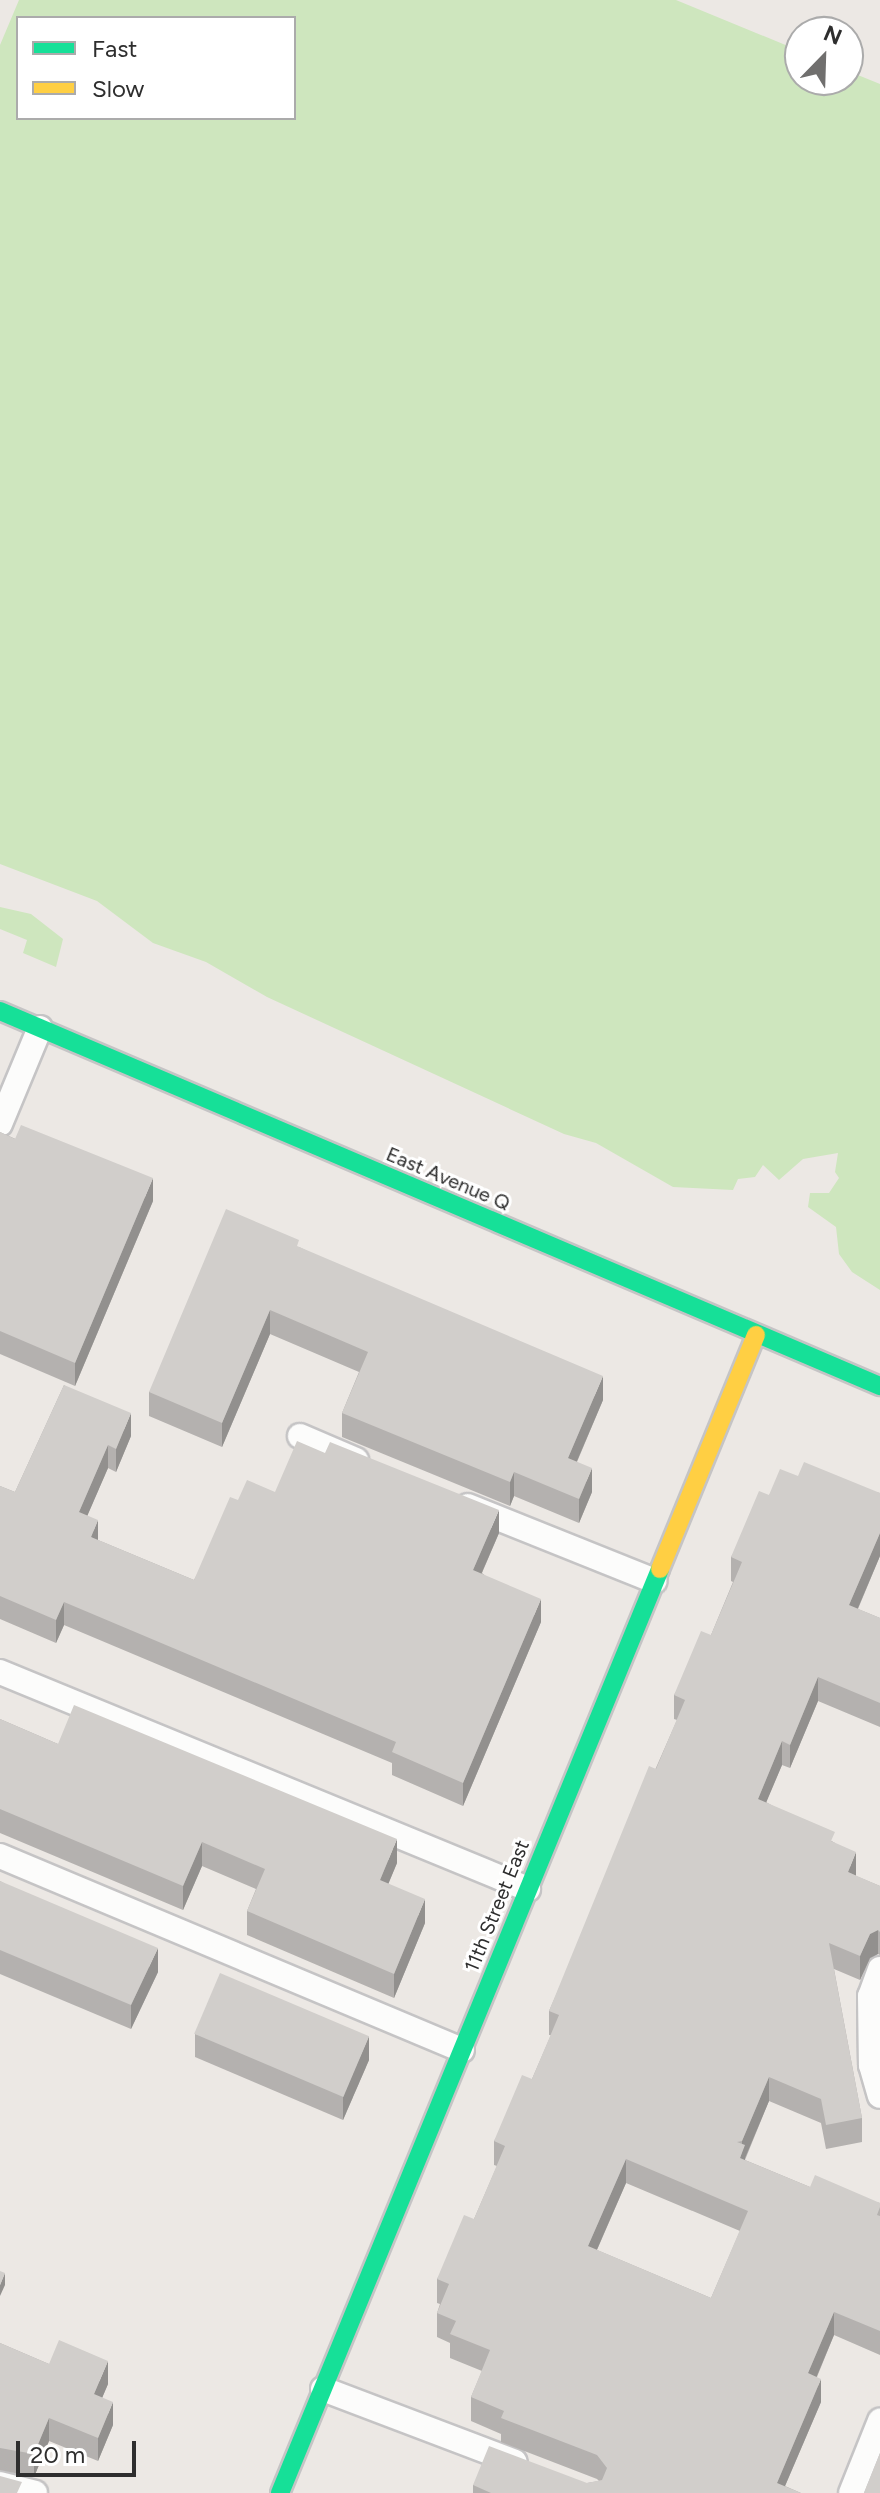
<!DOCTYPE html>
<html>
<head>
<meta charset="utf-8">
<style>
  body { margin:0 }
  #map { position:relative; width:880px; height:2493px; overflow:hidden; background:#ece8e4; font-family:Figtree,sans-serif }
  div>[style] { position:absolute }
  .green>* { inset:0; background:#cee6be }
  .roads { filter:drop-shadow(2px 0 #c5c4c5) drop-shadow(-2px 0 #c5c4c5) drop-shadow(0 2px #c5c4c5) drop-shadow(0 -2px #c5c4c5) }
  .lane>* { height:24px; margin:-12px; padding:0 12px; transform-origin:12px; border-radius:12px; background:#fcfcfb }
  .fast>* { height:18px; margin:-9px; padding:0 9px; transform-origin:9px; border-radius:9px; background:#16e098 }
  .slow>* { height:18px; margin:-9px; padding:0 9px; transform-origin:9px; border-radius:9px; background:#ffcf43 }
  .wall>* { inset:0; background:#b4b1af }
  .shaded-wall>* { inset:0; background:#92908e }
  .building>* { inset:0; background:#d1cecb; transform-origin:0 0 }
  span { translate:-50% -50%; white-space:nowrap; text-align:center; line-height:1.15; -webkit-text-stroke:6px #fff; paint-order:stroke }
  .street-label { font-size:20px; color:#2e2e2e }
  .legend { position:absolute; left:16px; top:16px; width:280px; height:104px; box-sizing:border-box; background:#fff; border:2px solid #ababab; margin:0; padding:10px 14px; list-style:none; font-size:24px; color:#2e2e2e }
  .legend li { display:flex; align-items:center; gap:16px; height:40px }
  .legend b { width:40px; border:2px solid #ababab }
  .north { position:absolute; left:784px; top:16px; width:80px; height:80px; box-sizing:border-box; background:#fff; border:2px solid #ababab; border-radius:50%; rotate:23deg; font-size:22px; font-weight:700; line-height:32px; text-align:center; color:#2e2e2e }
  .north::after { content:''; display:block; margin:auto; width:28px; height:36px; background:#706f6e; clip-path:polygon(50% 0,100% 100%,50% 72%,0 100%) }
  .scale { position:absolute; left:16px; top:2441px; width:120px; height:36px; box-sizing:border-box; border:4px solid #2e2e2e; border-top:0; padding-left:10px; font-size:24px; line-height:28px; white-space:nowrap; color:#2e2e2e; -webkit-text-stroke:6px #fff; paint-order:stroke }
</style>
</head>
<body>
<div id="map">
  <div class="green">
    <i style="clip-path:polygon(evenodd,19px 0,676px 0,800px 51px,800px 80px,848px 80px,848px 71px,880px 84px,880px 1290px,852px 1272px,839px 1254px,836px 1227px,808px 1207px,810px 1193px,829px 1193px,839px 1178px,835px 1172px,838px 1153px,803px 1159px,779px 1180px,763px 1165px,755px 1177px,738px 1179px,733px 1190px,673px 1187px,596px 1143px,564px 1134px,267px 997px,206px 962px,153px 943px,97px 901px,0 864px,0 45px,19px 0,18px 18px,294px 18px,294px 118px,18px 118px,18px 18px)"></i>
    <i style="clip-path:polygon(0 907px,31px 914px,63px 939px,56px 967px,23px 953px,27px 940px,0 929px)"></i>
  </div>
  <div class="roads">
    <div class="lane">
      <i style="left:0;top:1124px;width:104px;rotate:-67.4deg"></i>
      <i style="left:300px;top:1436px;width:61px;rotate:23.2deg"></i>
      <i style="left:468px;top:1506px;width:201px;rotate:21.9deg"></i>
      <i style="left:0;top:1672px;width:571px;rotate:22.34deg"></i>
      <i style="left:0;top:1856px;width:501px;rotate:22.78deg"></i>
      <i style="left:880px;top:1969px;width:29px;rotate:110deg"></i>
      <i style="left:870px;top:1996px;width:69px;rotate:89.2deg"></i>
      <i style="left:871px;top:2065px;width:32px;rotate:74deg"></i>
      <i style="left:323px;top:2389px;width:205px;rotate:20.8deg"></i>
      <i style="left:0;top:2484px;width:36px;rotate:14deg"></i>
      <i style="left:851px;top:2493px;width:78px;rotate:-68.1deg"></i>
    </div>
    <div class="fast">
      <i style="left:0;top:1011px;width:957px;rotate:23.08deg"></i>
      <i style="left:280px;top:2493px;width:999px;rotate:-67.64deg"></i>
    </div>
    <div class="slow">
      <i style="left:660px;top:1569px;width:253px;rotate:-67.7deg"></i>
    </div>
  </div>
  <div class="wall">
    <i style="clip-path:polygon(0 1132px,153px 1201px,75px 1386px,0 1354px)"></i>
    <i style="clip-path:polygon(299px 1247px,603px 1400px,577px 1462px,592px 1492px,579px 1523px,514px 1496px,510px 1506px,342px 1437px,342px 1413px,359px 1372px,270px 1334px,222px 1447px,149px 1416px,149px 1392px)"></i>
    <i style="clip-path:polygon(64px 1385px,131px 1436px,116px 1472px,108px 1468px,87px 1516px,98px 1540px,194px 1580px,238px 1500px,275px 1492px,499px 1533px,482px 1573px,541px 1622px,463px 1806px,392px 1775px,392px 1763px,64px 1625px,56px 1643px,0 1619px,0 1486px,15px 1492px)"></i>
    <i style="clip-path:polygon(evenodd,798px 1476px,880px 1493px,880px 1556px,858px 1609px,880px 1618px,880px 1727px,818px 1701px,790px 1768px,782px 1765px,766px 1802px,835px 1843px,856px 1876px,880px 1886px,880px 1955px,878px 1954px,870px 1958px,860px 1980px,834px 1969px,862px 2118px,862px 2142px,826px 2149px,821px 2123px,769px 2101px,745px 2160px,810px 2187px,880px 2203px,880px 2355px,834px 2335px,817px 2377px,821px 2402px,785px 2486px,801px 2493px,473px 2493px,473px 2485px,587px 2483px,599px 2481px,597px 2479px,501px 2442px,501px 2434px,471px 2421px,471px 2397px,482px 2371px,450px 2358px,450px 2343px,437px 2337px,437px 2313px,440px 2304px,437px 2303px,437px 2279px,474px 2219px,497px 2166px,494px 2165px,494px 2141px,532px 2079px,551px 2035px,549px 2035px,549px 2011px,677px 1720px,674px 1719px,674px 1695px,711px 1635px,733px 1582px,731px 1581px,731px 1557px,769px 1495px,798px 1476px,626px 2183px,740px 2231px,711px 2298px,597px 2250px,626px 2183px)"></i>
    <i style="clip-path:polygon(0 1719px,58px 1744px,397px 1863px,388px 1884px,425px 1923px,394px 1998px,247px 1935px,247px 1911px,256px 1889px,202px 1866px,183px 1910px,0 1833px)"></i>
    <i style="clip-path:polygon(0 1881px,158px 1972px,131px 2029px,0 1974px)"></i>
    <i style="clip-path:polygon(195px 2034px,369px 2060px,343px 2120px,195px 2057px)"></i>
    <i style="clip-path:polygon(0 2343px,49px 2364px,108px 2384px,102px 2398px,113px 2425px,98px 2461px,49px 2441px,34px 2477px,0 2470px)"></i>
  </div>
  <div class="shaded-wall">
    <i style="clip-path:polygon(153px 1178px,153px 1201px,75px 1386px,75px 1363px)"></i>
    <i style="clip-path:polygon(270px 1310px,270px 1334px,222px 1447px,222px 1423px)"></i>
    <i style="clip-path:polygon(603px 1376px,603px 1400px,568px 1482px,568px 1458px)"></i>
    <i style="clip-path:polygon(131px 1413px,131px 1436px,116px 1472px,116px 1449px)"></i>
    <i style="clip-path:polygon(108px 1445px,108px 1468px,79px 1535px,79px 1512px)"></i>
    <i style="clip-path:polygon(592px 1468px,592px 1492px,579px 1523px,579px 1499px)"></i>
    <i style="clip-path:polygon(514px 1472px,514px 1496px,510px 1506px,510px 1482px)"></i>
    <i style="clip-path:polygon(499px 1510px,499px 1533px,473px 1593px,473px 1570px)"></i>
    <i style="clip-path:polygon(98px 1520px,98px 1543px,91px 1537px)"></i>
    <i style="clip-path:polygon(880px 1533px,880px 1556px,849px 1629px,849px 1605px)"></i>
    <i style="clip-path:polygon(541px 1599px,541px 1622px,463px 1806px,463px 1783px)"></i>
    <i style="clip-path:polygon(64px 1602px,64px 1625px,56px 1643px,56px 1620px)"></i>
    <i style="clip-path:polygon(818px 1677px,818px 1701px,790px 1768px,790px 1745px)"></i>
    <i style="clip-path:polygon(782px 1741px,782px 1765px,758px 1822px,758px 1799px)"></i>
    <i style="clip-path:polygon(397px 1839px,397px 1863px,380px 1904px,380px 1880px)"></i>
    <i style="clip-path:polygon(202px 1842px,202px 1866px,183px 1910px,183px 1886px)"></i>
    <i style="clip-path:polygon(856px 1852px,856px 1876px,848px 1872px)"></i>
    <i style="clip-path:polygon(425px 1899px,425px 1923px,394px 1998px,394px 1974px)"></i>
    <i style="clip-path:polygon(878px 1930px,878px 1954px,870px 1958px,860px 1980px,860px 1956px,870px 1934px)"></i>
    <i style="clip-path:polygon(158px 1948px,158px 1972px,131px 2029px,131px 2005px)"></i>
    <i style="clip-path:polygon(369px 2036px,369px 2060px,343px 2120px,343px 2096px)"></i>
    <i style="clip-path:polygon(769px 2077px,769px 2101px,745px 2158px,745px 2169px,740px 2158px,742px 2152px,742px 2141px)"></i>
    <i style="clip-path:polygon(626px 2159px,626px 2183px,588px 2270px,588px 2246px)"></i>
    <i style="clip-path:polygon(5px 2273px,5px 2285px,0 2296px,0 2285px)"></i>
    <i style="clip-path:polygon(834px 2312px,834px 2335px,808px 2397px,808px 2373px)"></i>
    <i style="clip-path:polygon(108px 2361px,108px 2384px,94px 2417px,94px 2394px)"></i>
    <i style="clip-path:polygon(821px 2379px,821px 2402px,782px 2493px,777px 2483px)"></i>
    <i style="clip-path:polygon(113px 2402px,113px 2425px,98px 2461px,98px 2438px)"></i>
    <i style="clip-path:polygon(49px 2418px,49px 2441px,34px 2477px,34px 2454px)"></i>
  </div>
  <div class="building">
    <i style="clip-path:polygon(21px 1125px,153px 1178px,75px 1363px,0 1331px,0 1132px,15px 1139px)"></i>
    <i style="clip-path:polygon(226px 1209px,299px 1240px,297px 1246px,603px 1376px,568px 1458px,592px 1468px,579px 1499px,514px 1472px,510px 1482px,342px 1413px,368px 1352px,270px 1310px,222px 1423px,149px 1392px)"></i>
    <i style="clip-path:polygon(64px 1385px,131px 1413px,116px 1449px,108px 1445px,79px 1512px,98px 1520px,91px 1537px,194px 1580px,230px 1497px,238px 1500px,247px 1480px,275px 1492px,297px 1441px,325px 1453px,330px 1442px,499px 1510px,473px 1570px,541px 1599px,463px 1783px,392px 1752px,396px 1742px,64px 1602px,56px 1620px,0 1596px,0 1486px,15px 1492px)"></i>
    <i style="clip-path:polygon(evenodd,804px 1462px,880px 1493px,880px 1533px,849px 1605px,880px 1618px,880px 1703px,818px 1677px,790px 1745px,782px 1741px,758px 1799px,835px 1832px,831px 1841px,856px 1852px,848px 1872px,880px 1886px,880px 1932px,878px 1930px,870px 1934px,860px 1956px,829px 1943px,862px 2118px,826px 2125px,821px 2099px,769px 2077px,742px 2141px,737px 2142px,745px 2145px,740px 2158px,810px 2187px,815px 2175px,880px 2203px,880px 2207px,877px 2215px,880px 2216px,880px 2331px,834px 2312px,808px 2373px,821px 2379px,777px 2483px,801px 2493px,491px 2493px,473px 2485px,489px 2446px,587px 2483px,602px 2480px,607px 2468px,597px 2455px,501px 2418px,504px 2411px,471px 2397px,490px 2350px,450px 2334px,456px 2321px,437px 2313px,449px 2284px,437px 2279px,464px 2215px,474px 2219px,505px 2146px,494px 2141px,522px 2075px,532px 2079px,559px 2015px,549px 2011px,649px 1766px,656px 1769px,685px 1700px,674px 1695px,701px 1631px,711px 1635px,742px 1562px,731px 1557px,759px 1491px,769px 1495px,780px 1469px,798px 1476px,804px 1462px,626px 2159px,748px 2211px,711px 2298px,588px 2246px,626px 2159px)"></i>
    <i style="clip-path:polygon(74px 1705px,397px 1839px,380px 1880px,425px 1899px,394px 1974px,247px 1911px,265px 1869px,202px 1842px,183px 1886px,0 1809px,0 1719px,58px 1744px)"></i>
    <i style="clip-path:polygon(0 1881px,158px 1948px,131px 2005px,0 1950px)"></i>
    <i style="left:220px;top:1973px;width:162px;height:66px;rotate:23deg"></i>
    <i style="clip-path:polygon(0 2271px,5px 2273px,0 2285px)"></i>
    <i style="clip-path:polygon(59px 2340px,108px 2361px,94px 2394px,113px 2402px,98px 2438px,49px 2418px,34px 2454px,0 2448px,0 2343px,49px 2364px)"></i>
    <i style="clip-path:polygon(880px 2453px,880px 2493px,864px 2493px)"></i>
    <i style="clip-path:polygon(0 2476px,22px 2482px,17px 2493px,0 2493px)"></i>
  </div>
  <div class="street-label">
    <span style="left:448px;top:1179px;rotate:23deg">East Avenue Q</span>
    <span style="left:497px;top:1906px;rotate:-68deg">11th Street East</span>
  </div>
  <ul class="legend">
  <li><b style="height:10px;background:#16e098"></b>Fast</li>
  <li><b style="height:10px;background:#ffcf43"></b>Slow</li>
  </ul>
  <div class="north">N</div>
  <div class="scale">20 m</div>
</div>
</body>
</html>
